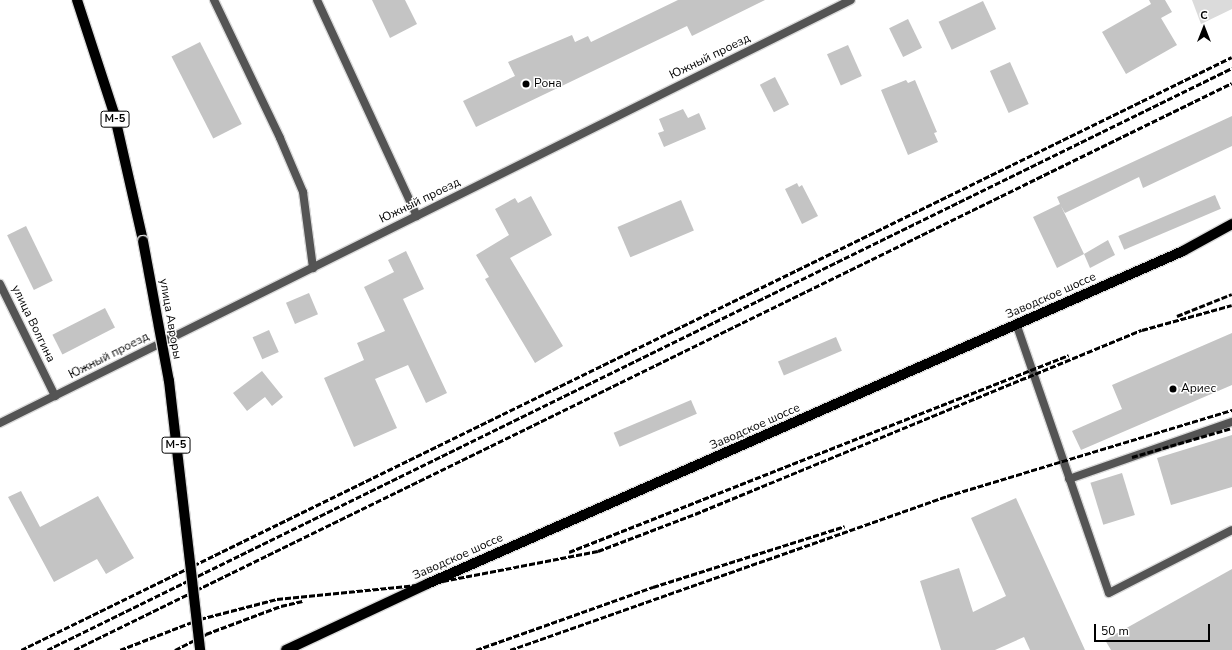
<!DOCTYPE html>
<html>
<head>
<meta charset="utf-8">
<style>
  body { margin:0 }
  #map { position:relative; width:1232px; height:650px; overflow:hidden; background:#fff; font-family:"Nunito Sans",sans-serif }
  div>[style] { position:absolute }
  .green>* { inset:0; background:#dbdbdb }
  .building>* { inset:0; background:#c4c4c4; transform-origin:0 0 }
  .roads { filter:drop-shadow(1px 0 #dbdbdb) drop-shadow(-1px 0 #dbdbdb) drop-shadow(0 1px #dbdbdb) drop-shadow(0 -1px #dbdbdb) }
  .lane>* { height:8px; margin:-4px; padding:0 4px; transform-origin:4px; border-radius:4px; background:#545454 }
  .street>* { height:8px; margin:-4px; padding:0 4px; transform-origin:4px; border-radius:4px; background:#545454 }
  .primary>* { height:10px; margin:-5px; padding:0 5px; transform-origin:5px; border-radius:5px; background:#000 }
  .rail>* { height:3px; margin-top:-1.5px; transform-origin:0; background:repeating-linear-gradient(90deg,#000 0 6px,transparent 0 8px) }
  .bridges { filter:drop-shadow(1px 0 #dbdbdb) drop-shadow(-1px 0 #dbdbdb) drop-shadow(0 1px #dbdbdb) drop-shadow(0 -1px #dbdbdb) }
  .primary-bridge>* { height:10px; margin:-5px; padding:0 5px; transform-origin:5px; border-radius:5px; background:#000 }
  .dots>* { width:11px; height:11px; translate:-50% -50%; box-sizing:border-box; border:2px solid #fff; border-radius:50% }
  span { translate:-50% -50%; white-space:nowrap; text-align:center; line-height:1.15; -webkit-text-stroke:3px #fff; paint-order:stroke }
  .shield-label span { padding:1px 3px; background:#fff; border:1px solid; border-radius:3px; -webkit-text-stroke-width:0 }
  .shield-label { font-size:11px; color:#000; font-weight:700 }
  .street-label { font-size:12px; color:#000 }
  .poi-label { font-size:12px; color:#000 }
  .left { translate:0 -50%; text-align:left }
  .north { position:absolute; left:1184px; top:8px; width:40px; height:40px; -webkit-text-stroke:3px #fff; paint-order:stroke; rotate:0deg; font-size:11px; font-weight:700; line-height:16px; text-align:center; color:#000 }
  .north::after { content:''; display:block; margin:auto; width:14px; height:18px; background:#000; clip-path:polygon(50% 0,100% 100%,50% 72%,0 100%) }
  .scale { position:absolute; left:1094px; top:624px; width:116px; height:18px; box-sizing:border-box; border:2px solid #000; border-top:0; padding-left:5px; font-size:12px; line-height:14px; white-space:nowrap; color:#000; -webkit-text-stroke:3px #fff; paint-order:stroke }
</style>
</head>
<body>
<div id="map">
  <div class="green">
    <i style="clip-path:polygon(1192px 0,1232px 0,1232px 9px,1201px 24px)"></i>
  </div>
  <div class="building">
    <i style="clip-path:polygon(372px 0,405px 0,417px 24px,390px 38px)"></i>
    <i style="clip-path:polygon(678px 0,765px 0,692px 36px,687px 26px,476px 127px,463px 101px,515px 76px,508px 62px,572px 35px,575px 42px,588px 36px,591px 42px)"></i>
    <i style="clip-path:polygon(1149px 0,1165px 0,1172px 12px,1161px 18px,1177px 45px,1126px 74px,1102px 32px,1151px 4px)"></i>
    <i style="left:983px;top:1px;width:31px;height:49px;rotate:65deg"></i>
    <i style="left:908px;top:19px;width:32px;height:21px;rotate:64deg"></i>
    <i style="left:200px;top:42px;width:92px;height:32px;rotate:63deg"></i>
    <i style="left:848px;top:45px;width:34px;height:23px;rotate:66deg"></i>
    <i style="left:1010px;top:62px;width:46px;height:22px;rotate:66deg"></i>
    <i style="left:775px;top:77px;width:31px;height:17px;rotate:63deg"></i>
    <i style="clip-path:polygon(906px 80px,908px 83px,915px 80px,937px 132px,934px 133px,938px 142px,908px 155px,881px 90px)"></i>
    <i style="clip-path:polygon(683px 109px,688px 118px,699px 113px,706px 129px,664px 147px,658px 133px,664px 131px,659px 119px)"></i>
    <i style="clip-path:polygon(1232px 116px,1232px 146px,1143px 188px,1139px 177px,1065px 213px,1061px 206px,1084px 254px,1057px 268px,1033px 217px,1060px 204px,1057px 197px)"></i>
    <i style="clip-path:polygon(797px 183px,799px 187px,802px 185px,818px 216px,802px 224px,785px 189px)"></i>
    <i style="left:1215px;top:195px;width:15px;height:105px;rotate:67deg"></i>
    <i style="clip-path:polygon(531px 196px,552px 235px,510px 258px,563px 346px,535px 363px,485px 279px,489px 277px,476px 255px,509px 235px,495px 209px,515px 198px,518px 203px)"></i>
    <i style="left:681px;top:200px;width:33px;height:69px;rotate:67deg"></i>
    <i style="left:26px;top:226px;width:61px;height:21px;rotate:64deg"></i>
    <i style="clip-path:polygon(1108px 240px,1115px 255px,1090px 268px,1084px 254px)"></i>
    <i style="clip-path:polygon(406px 251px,424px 289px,403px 299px,447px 393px,426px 403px,408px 365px,375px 379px,397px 428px,354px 447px,324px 378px,364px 360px,357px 343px,385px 331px,364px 287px,394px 272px,388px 260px)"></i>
    <i style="left:309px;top:293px;width:23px;height:25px;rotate:67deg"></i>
    <i style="left:105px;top:308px;width:22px;height:59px;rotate:63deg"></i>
    <i style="left:269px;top:330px;width:24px;height:18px;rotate:66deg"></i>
    <i style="clip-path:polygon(1232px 333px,1232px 385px,1081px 450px,1072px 431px,1122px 409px,1112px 385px)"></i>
    <i style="left:836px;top:337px;width:15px;height:63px;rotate:67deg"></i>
    <i style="clip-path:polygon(262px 371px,283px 397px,272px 406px,265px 397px,247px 411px,233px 393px)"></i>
    <i style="left:691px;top:400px;width:15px;height:84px;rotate:67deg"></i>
    <i style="clip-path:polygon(1232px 435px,1232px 487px,1171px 505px,1157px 458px)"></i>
    <i style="left:1122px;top:473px;width:44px;height:33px;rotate:73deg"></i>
    <i style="clip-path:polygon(21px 491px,40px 527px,98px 496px,134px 558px,106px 574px,97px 559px,54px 582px,8px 497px)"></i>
    <i style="clip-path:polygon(1016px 498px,1085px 650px,1030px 650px,1024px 637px,995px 650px,941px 650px,920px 581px,959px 568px,973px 612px,1006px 596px,971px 518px)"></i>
    <i style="clip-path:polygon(1232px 569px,1232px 650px,1111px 650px,1105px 640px)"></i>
  </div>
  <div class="roads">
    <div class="lane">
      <i style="left:214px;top:0;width:153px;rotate:64.4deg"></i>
      <i style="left:280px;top:138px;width:59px;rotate:66.9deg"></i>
      <i style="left:303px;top:192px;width:77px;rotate:82.5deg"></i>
      <i style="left:317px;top:0;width:238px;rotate:65.2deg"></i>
      <i style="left:0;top:284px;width:125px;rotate:63.8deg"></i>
      <i style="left:1017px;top:326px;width:282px;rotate:71deg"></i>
      <i style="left:1109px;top:593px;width:138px;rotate:-27.1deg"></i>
      <i style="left:1069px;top:479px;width:173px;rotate:-19.3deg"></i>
    </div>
    <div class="street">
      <i style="left:0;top:423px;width:950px;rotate:-26.43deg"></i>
    </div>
    <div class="primary">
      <i style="left:77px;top:0;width:119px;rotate:71.9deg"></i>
      <i style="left:114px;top:113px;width:131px;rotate:77.2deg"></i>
      <i style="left:286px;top:650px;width:156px;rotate:-25.1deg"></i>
      <i style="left:427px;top:584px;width:826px;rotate:-23.77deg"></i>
      <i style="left:1183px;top:251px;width:56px;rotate:-28.9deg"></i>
    </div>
  </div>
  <div class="rail">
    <i style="left:1177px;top:316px;width:59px;rotate:-21.8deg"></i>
    <i style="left:1132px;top:457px;width:104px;rotate:-16.2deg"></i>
    <i style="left:569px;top:552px;width:537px;rotate:-21.5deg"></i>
    <i style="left:21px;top:650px;width:1348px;rotate:-26.09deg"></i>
    <i style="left:47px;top:650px;width:1320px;rotate:-26.16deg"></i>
    <i style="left:74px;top:650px;width:1289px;rotate:-26.09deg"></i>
    <i style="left:120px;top:650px;width:86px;rotate:-21.2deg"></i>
    <i style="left:200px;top:619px;width:80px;rotate:-14.6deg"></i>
    <i style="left:277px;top:599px;width:151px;rotate:-5.7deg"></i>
    <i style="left:427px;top:584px;width:174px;rotate:-10.9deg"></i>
    <i style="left:598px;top:551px;width:104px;rotate:-20.9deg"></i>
    <i style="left:695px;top:514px;width:483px;rotate:-22.4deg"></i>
    <i style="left:1142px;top:330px;width:93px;rotate:-15.5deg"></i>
    <i style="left:175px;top:650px;width:35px;rotate:-27deg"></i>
    <i style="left:206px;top:634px;width:80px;rotate:-20.5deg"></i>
    <i style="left:281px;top:606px;width:22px;rotate:-13deg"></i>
    <i style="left:476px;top:650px;width:188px;rotate:-19.6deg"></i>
    <i style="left:653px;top:587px;width:201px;rotate:-17.6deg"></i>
    <i style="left:510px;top:650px;width:463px;rotate:-19.4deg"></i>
    <i style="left:947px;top:496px;width:298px;rotate:-16.8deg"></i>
  </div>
  <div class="bridges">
    <div class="primary-bridge">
      <i style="left:143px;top:241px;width:142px;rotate:79.5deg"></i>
      <i style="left:169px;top:381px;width:271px;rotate:83.4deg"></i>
    </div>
  </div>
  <div class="dots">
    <i style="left:526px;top:84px;background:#000"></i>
    <i style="left:1173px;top:389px;background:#000"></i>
  </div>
  <div class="shield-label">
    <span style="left:115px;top:119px">М-5</span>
    <span style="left:176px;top:445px">М-5</span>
  </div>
  <div class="street-label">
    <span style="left:710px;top:57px;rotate:-26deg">Южный проезд</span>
    <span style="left:420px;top:201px;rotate:-26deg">Южный проезд</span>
    <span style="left:1051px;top:296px;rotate:-24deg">Заводское шоссе</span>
    <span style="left:170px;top:319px;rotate:80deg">улица Авроры</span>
    <span style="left:33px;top:324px;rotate:64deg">улица Волгина</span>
    <span style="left:109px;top:356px;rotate:-27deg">Южный проезд</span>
    <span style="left:755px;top:427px;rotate:-24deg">Заводское шоссе</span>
    <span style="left:458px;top:557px;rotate:-24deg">Заводское шоссе</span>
  </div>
  <div class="poi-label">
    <span class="left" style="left:534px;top:84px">Рона</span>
    <span class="left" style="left:1181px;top:389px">Ариес</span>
  </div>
  <div class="north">С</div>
  <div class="scale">50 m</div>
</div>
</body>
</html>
